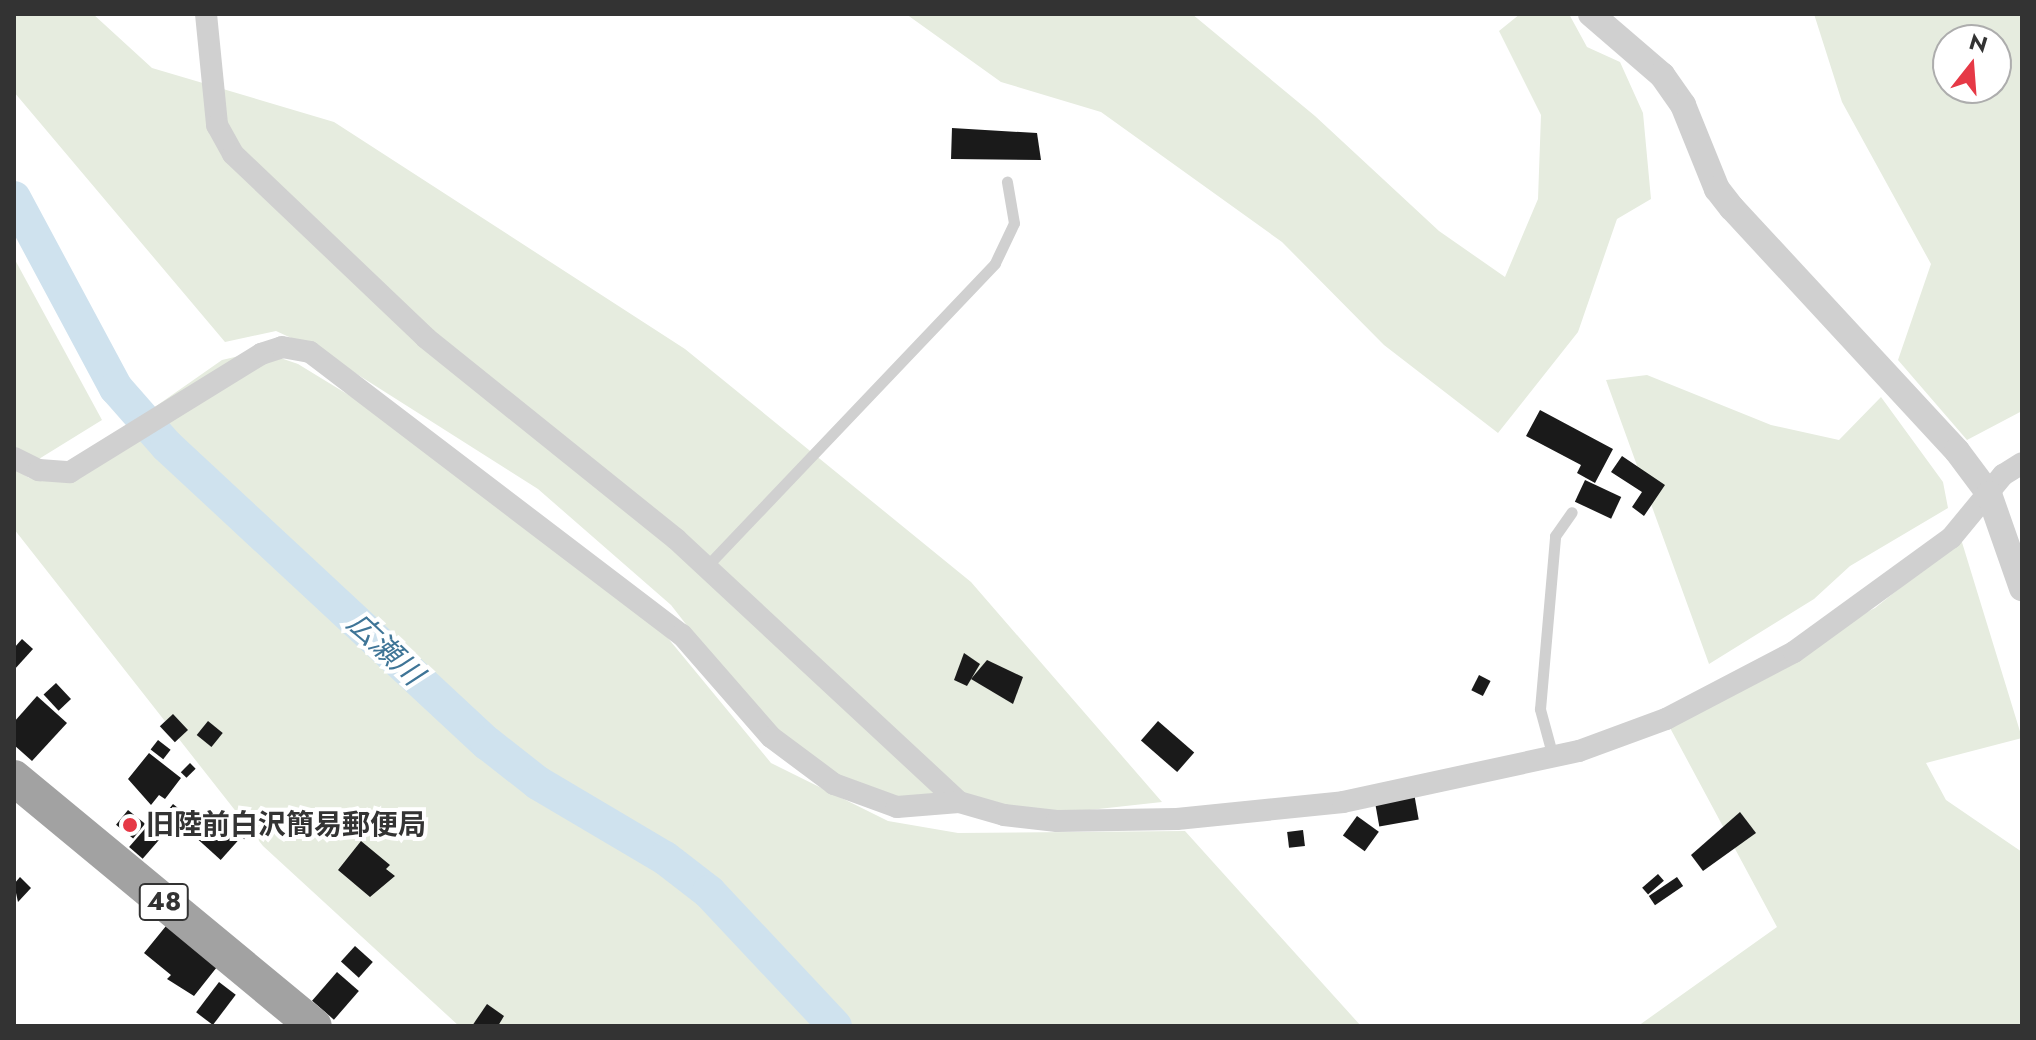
<!DOCTYPE html>
<html>
<head>
<meta charset="utf-8">
<style>
  body { margin:0 }
  #map { position:relative; width:2036px; height:1040px; overflow:hidden; background:#fff; font-family:Jost,"Noto Sans JP",sans-serif }
  div>[style] { position:absolute }
  .green>* { inset:0; background:#e6ecdf }
  .river>* { height:34px; margin:-17px; padding:0 17px; transform-origin:17px; border-radius:17px; background:#cfe2ee }
  .building>* { inset:0; background:#1a1a1a; transform-origin:0 0 }
  .service>* { height:11px; margin:-5.5px; padding:0 5.5px; transform-origin:5.5px; border-radius:5.5px; background:#d0d0d0 }
  .minor>* { height:22px; margin:-11px; padding:0 11px; transform-origin:11px; border-radius:11px; background:#d0d0d0 }
  .tertiary>* { height:26px; margin:-13px; padding:0 13px; transform-origin:13px; border-radius:13px; background:#d0d0d0 }
  .trunk>* { height:36px; margin:-18px; padding:0 18px; transform-origin:18px; border-radius:18px; background:#a2a2a2 }
  .dots>* { width:22px; height:22px; translate:-50% -50%; box-sizing:border-box; border:4px solid #fff; border-radius:50% }
  span { translate:-50% -50%; white-space:nowrap; text-align:center; line-height:1.15; -webkit-text-stroke:8px #fff; paint-order:stroke }
  .shield-label span { padding:2px 6px; background:#fff; border:2px solid; border-radius:6px; -webkit-text-stroke-width:0 }
  .shield-label { font-size:26px; color:#333; font-weight:700 }
  .poi-label { font-size:28px; color:#333; font-weight:700 }
  .left { translate:0 -50%; text-align:left }
  .water-label { font-size:30px; color:#3f7597; font-style:italic }
  .frame { position:absolute; inset:0; border:16px solid #333; pointer-events:none }
  .north { position:absolute; left:1932px; top:24px; width:80px; height:80px; box-sizing:border-box; background:#fff; border:2px solid #adadad; border-radius:50%; rotate:17deg; font-size:22px; font-weight:700; line-height:32px; text-align:center; color:#333 }
  .north::after { content:''; display:block; margin:auto; width:28px; height:36px; background:#e63946; clip-path:polygon(50% 0,100% 100%,50% 72%,0 100%) }
</style>
</head>
<body>
<div id="map">
  <div class="green">
    <i style="clip-path:polygon(14px 14px,93px 14px,152px 68px,334px 122px,685px 349px,971px 582px,1162px 802px,1080px 811px,948px 812px,862px 792px,762px 722px,671px 605px,538px 489px,322px 352px,276px 331px,225px 342px,14px 92px)"></i>
    <i style="clip-path:polygon(906px 14px,1192px 14px,1315px 116px,1439px 231px,1505px 277px,1538px 199px,1541px 115px,1499px 31px,1520px 14px,1569px 14px,1587px 47px,1620px 62px,1643px 113px,1651px 199px,1617px 219px,1578px 332px,1498px 433px,1384px 345px,1282px 242px,1101px 112px,1001px 82px)"></i>
    <i style="clip-path:polygon(evenodd,1814px 14px,2022px 14px,2022px 411px,1967px 440px,1898px 360px,1931px 264px,1842px 102px,1814px 14px,1996px 40px,1996px 88px,1948px 88px,1948px 40px,1996px 40px)"></i>
    <i style="clip-path:polygon(14px 258px,102px 420px,34px 462px,14px 450px)"></i>
    <i style="clip-path:polygon(260px 351px,298px 364px,419px 438px,667px 637px,771px 763px,888px 821px,958px 833px,1185px 831px,1361px 1026px,459px 1026px,263px 846px,14px 529px,14px 468px,29px 478px,49px 481px,222px 360px)"></i>
    <i style="clip-path:polygon(1647px 375px,1771px 425px,1839px 440px,1881px 397px,1943px 482px,1948px 508px,1850px 566px,1814px 599px,1709px 664px,1606px 380px)"></i>
    <i style="clip-path:polygon(1961px 539px,2022px 738px,1926px 763px,1946px 800px,2022px 852px,2022px 1026px,1638px 1026px,1777px 927px,1662px 713px,1875px 608px)"></i>
  </div>
  <div class="river">
    <i style="left:14px;top:198px;width:216px;rotate:61.8deg"></i>
    <i style="left:116px;top:388px;width:77px;rotate:48.7deg"></i>
    <i style="left:167px;top:446px;width:437px;rotate:42.9deg"></i>
    <i style="left:487px;top:743px;width:65px;rotate:38.1deg"></i>
    <i style="left:538px;top:783px;width:147px;rotate:30.6deg"></i>
    <i style="left:665px;top:858px;width:56px;rotate:37.7deg"></i>
    <i style="left:709px;top:892px;width:184px;rotate:46.8deg"></i>
  </div>
  <div class="building">
    <i style="clip-path:polygon(952px 128px,1037px 133px,1041px 160px,951px 159px)"></i>
    <i style="clip-path:polygon(1540px 410px,1613px 449px,1595px 483px,1577px 473px,1581px 465px,1526px 436px)"></i>
    <i style="clip-path:polygon(1622px 456px,1665px 485px,1644px 516px,1632px 507px,1642px 492px,1611px 472px)"></i>
    <i style="left:1585px;top:480px;width:40px;height:24px;rotate:25deg"></i>
    <i style="clip-path:polygon(22px 639px,33px 649px,14px 670px,14px 648px)"></i>
    <i style="clip-path:polygon(964px 653px,980px 664px,967px 686px,954px 680px)"></i>
    <i style="clip-path:polygon(987px 660px,1023px 677px,1013px 704px,971px 679px)"></i>
    <i style="left:1479px;top:675px;width:13px;height:17px;rotate:27deg"></i>
    <i style="left:56px;top:683px;width:22px;height:17px;rotate:47deg"></i>
    <i style="clip-path:polygon(37px 696px,67px 723px,32px 761px,14px 745px,14px 722px)"></i>
    <i style="left:173px;top:714px;width:22px;height:18px;rotate:47deg"></i>
    <i style="left:208px;top:721px;width:19px;height:18px;rotate:39deg"></i>
    <i style="left:1158px;top:721px;width:48px;height:26px;rotate:41deg"></i>
    <i style="left:158px;top:740px;width:16px;height:12px;rotate:38deg"></i>
    <i style="clip-path:polygon(149px 753px,181px 778px,165px 799px,159px 795px,151px 805px,128px 779px)"></i>
    <i style="left:190px;top:763px;width:8px;height:13px;rotate:45deg"></i>
    <i style="left:1414px;top:793px;width:27px;height:40px;rotate:80deg"></i>
    <i style="left:173px;top:804px;width:14px;height:14px;rotate:39deg"></i>
    <i style="left:206px;top:809px;width:45px;height:28px;rotate:42deg"></i>
    <i style="left:128px;top:810px;width:22px;height:19px;rotate:39deg"></i>
    <i style="clip-path:polygon(1740px 812px,1756px 833px,1703px 871px,1691px 855px)"></i>
    <i style="left:156px;top:816px;width:18px;height:41px;rotate:41deg"></i>
    <i style="left:1357px;top:816px;width:27px;height:24px;rotate:36deg"></i>
    <i style="left:243px;top:818px;width:15px;height:15px;rotate:42deg"></i>
    <i style="left:1303px;top:830px;width:16px;height:16px;rotate:83deg"></i>
    <i style="clip-path:polygon(361px 841px,390px 865px,386px 869px,395px 876px,370px 897px,338px 870px)"></i>
    <i style="left:1658px;top:874px;width:9px;height:21px;rotate:49deg"></i>
    <i style="clip-path:polygon(20px 877px,31px 888px,18px 902px,14px 884px)"></i>
    <i style="left:1677px;top:877px;width:11px;height:34px;rotate:56deg"></i>
    <i style="clip-path:polygon(166px 926px,217px 967px,194px 996px,167px 979px,171px 975px,144px 953px)"></i>
    <i style="left:355px;top:946px;width:24px;height:21px;rotate:42deg"></i>
    <i style="left:337px;top:972px;width:29px;height:38px;rotate:41deg"></i>
    <i style="left:219px;top:982px;width:21px;height:38px;rotate:37deg"></i>
    <i style="clip-path:polygon(487px 1004px,504px 1016px,498px 1026px,472px 1026px)"></i>
  </div>
  <div class="service">
    <i style="left:706px;top:567px;width:419px;rotate:-46.4deg"></i>
    <i style="left:995px;top:263px;width:44px;rotate:-64.6deg"></i>
    <i style="left:1014px;top:223px;width:42px;rotate:-99.7deg"></i>
    <i style="left:1553px;top:757px;width:50px;rotate:-105.2deg"></i>
    <i style="left:1540px;top:709px;width:174px;rotate:-85deg"></i>
    <i style="left:1555px;top:536px;width:29px;rotate:-55deg"></i>
  </div>
  <div class="minor">
    <i style="left:206px;top:14px;width:112px;rotate:84.3deg"></i>
    <i style="left:217px;top:125px;width:33px;rotate:61deg"></i>
    <i style="left:233px;top:154px;width:267px;rotate:43.6deg"></i>
    <i style="left:426px;top:338px;width:321px;rotate:38.8deg"></i>
    <i style="left:676px;top:539px;width:386px;rotate:42.9deg"></i>
    <i style="left:14px;top:458px;width:28px;rotate:26deg"></i>
    <i style="left:39px;top:470px;width:31px;rotate:4deg"></i>
    <i style="left:70px;top:472px;width:225px;rotate:-31.7deg"></i>
    <i style="left:261px;top:354px;width:22px;rotate:-18deg"></i>
    <i style="left:282px;top:347px;width:28px;rotate:10deg"></i>
    <i style="left:310px;top:352px;width:467px;rotate:37.3deg"></i>
    <i style="left:682px;top:635px;width:135px;rotate:48.9deg"></i>
    <i style="left:771px;top:737px;width:79px;rotate:36.7deg"></i>
    <i style="left:834px;top:784px;width:67px;rotate:20.1deg"></i>
    <i style="left:897px;top:807px;width:62px;rotate:-4.6deg"></i>
    <i style="left:959px;top:802px;width:47px;rotate:16.1deg"></i>
    <i style="left:1004px;top:815px;width:53px;rotate:6.5deg"></i>
    <i style="left:1057px;top:821px;width:120px;rotate:-1deg"></i>
    <i style="left:1177px;top:819px;width:167px;rotate:-5.8deg"></i>
    <i style="left:1343px;top:802px;width:241px;rotate:-12.2deg"></i>
    <i style="left:1579px;top:751px;width:93px;rotate:-20.2deg"></i>
    <i style="left:1666px;top:719px;width:144px;rotate:-27.6deg"></i>
    <i style="left:1794px;top:652px;width:194px;rotate:-36deg"></i>
    <i style="left:1951px;top:538px;width:82px;rotate:-50.5deg"></i>
    <i style="left:2003px;top:475px;width:22px;rotate:-32deg"></i>
  </div>
  <div class="tertiary">
    <i style="left:1591px;top:14px;width:94px;rotate:40.7deg"></i>
    <i style="left:1662px;top:75px;width:37px;rotate:55deg"></i>
    <i style="left:1683px;top:105px;width:91px;rotate:68deg"></i>
    <i style="left:1717px;top:189px;width:24px;rotate:52deg"></i>
    <i style="left:1732px;top:208px;width:331px;rotate:47.2deg"></i>
    <i style="left:1957px;top:451px;width:54px;rotate:53.3deg"></i>
    <i style="left:1989px;top:494px;width:100px;rotate:70.7deg"></i>
  </div>
  <div class="trunk">
    <i style="left:14px;top:778px;width:389px;rotate:39.6deg"></i>
  </div>
  <div class="dots">
    <i style="left:130px;top:825px;background:#e63946"></i>
  </div>
  <div class="shield-label">
    <span style="left:164px;top:902px">48</span>
  </div>
  <div class="poi-label">
    <span class="left" style="left:146px;top:825px">旧陸前白沢簡易郵便局</span>
  </div>
  <div class="water-label">
    <span style="left:385px;top:649px;rotate:43deg">広瀬川</span>
  </div>
  <div class="frame"></div>
  <div class="north">N</div>
</div>
</body>
</html>
